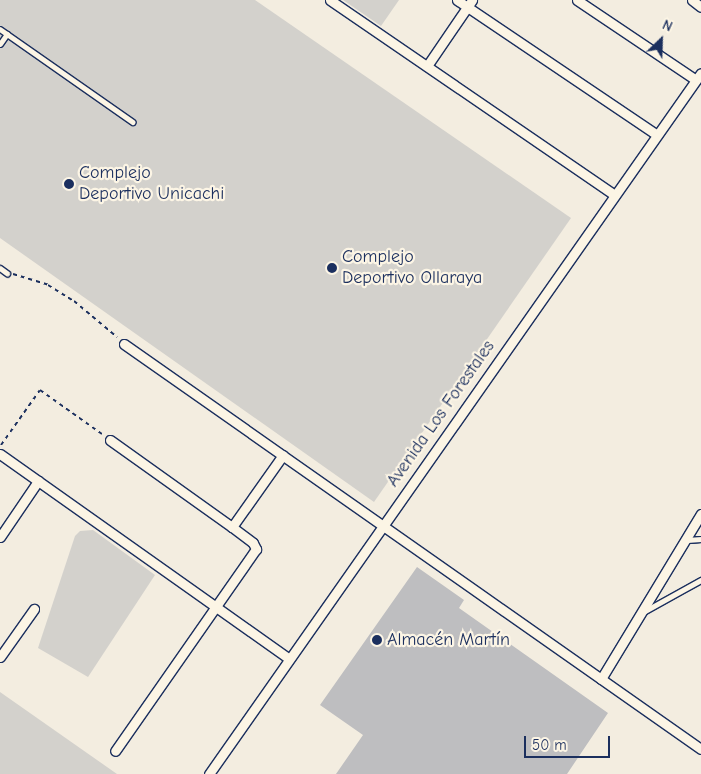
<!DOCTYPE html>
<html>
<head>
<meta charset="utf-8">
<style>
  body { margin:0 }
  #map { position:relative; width:701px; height:774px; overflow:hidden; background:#f3ede0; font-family:"Comic Neue",sans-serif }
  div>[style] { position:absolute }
  .green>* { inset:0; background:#d3d1cc }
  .building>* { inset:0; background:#bebec0 }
  .path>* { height:2px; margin-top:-1px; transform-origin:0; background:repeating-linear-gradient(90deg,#1b2f5e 0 4px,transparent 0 8px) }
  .roads { filter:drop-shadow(1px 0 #1b2f5e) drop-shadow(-1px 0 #1b2f5e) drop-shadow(0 1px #1b2f5e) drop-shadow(0 -1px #1b2f5e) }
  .lane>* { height:4.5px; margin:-2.25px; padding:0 2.25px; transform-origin:2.25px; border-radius:2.25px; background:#fcf5e5 }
  .street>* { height:9px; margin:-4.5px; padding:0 4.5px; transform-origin:4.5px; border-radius:4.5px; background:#fcf5e5 }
  .dots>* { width:14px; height:14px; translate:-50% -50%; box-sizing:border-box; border:2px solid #fcf5e5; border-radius:50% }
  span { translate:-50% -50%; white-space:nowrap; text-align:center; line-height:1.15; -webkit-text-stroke:4.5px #fcf5e5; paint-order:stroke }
  .poi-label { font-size:18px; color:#1b2f5e }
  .left { translate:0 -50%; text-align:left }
  .street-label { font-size:18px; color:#1b2f5e }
  .north { position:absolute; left:636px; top:15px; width:50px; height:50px; -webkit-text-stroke:4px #fcf5e5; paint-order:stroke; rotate:24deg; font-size:14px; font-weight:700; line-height:20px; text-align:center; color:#1b2f5e }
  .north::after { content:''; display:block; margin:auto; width:18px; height:22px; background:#1b2f5e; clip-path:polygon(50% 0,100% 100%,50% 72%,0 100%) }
  .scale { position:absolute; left:524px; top:736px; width:86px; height:22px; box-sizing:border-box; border:2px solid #1b2f5e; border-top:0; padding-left:6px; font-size:15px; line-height:18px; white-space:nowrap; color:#1b2f5e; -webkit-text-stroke:4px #fcf5e5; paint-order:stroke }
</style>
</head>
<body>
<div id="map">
  <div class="green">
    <i style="clip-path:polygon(0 0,255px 0,571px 218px,374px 502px,0 238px)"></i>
    <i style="clip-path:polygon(343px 0,399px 0,381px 26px)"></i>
    <i style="clip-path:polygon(93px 530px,155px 575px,88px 677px,38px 648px,75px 536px,80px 531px)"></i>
    <i style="clip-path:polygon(0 692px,117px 774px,0 774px)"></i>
  </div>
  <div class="building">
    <i style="clip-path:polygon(417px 567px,464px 600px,459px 608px,608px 713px,567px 774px,336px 774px,363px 735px,320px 705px)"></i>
  </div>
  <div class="path">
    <i style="left:13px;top:274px;width:37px;rotate:17deg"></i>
    <i style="left:48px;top:285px;width:31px;rotate:32deg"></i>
    <i style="left:74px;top:301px;width:56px;rotate:39.9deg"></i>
    <i style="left:1px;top:445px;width:67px;rotate:-54.7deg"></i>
    <i style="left:40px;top:390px;width:76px;rotate:35.4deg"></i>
  </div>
  <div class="roads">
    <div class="lane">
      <i style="left:0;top:29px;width:162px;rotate:35deg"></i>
      <i style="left:0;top:44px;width:12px;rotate:-55deg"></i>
      <i style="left:0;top:268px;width:9px;rotate:36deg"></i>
      <i style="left:687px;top:540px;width:14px;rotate:-4deg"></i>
      <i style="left:645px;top:611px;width:64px;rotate:-29deg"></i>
    </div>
    <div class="street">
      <i style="left:330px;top:0;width:345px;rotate:34.4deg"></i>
      <i style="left:457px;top:0;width:241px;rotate:34deg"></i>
      <i style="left:577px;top:0;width:143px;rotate:33.9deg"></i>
      <i style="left:692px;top:0;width:11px;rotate:38deg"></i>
      <i style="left:427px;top:66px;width:80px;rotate:-55.7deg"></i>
      <i style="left:124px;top:344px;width:705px;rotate:35.07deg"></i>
      <i style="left:110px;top:440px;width:150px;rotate:35.5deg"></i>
      <i style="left:232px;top:527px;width:26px;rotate:37deg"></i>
      <i style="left:253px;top:543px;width:7px;rotate:63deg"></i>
      <i style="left:256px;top:549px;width:246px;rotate:124.9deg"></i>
      <i style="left:0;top:454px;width:354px;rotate:35.3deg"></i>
      <i style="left:232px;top:527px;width:88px;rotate:-54.7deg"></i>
      <i style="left:0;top:537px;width:68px;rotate:-55.8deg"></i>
      <i style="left:0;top:657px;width:59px;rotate:-54.7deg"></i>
      <i style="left:601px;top:679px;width:193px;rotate:-58.8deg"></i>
      <i style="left:209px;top:774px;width:856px;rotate:-54.94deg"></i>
    </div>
  </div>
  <div class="dots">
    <i style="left:69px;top:184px;background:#1b2f5e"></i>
    <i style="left:332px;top:268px;background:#1b2f5e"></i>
    <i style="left:377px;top:640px;background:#1b2f5e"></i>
  </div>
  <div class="poi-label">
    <span class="left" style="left:79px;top:184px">Complejo<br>Deportivo Unicachi</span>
    <span class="left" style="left:342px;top:268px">Complejo<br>Deportivo Ollaraya</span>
    <span class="left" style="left:387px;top:640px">Almacén Martín</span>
  </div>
  <div class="street-label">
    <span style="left:441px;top:414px;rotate:-55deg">Avenida Los Forestales</span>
  </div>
  <div class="north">N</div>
  <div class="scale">50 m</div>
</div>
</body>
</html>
